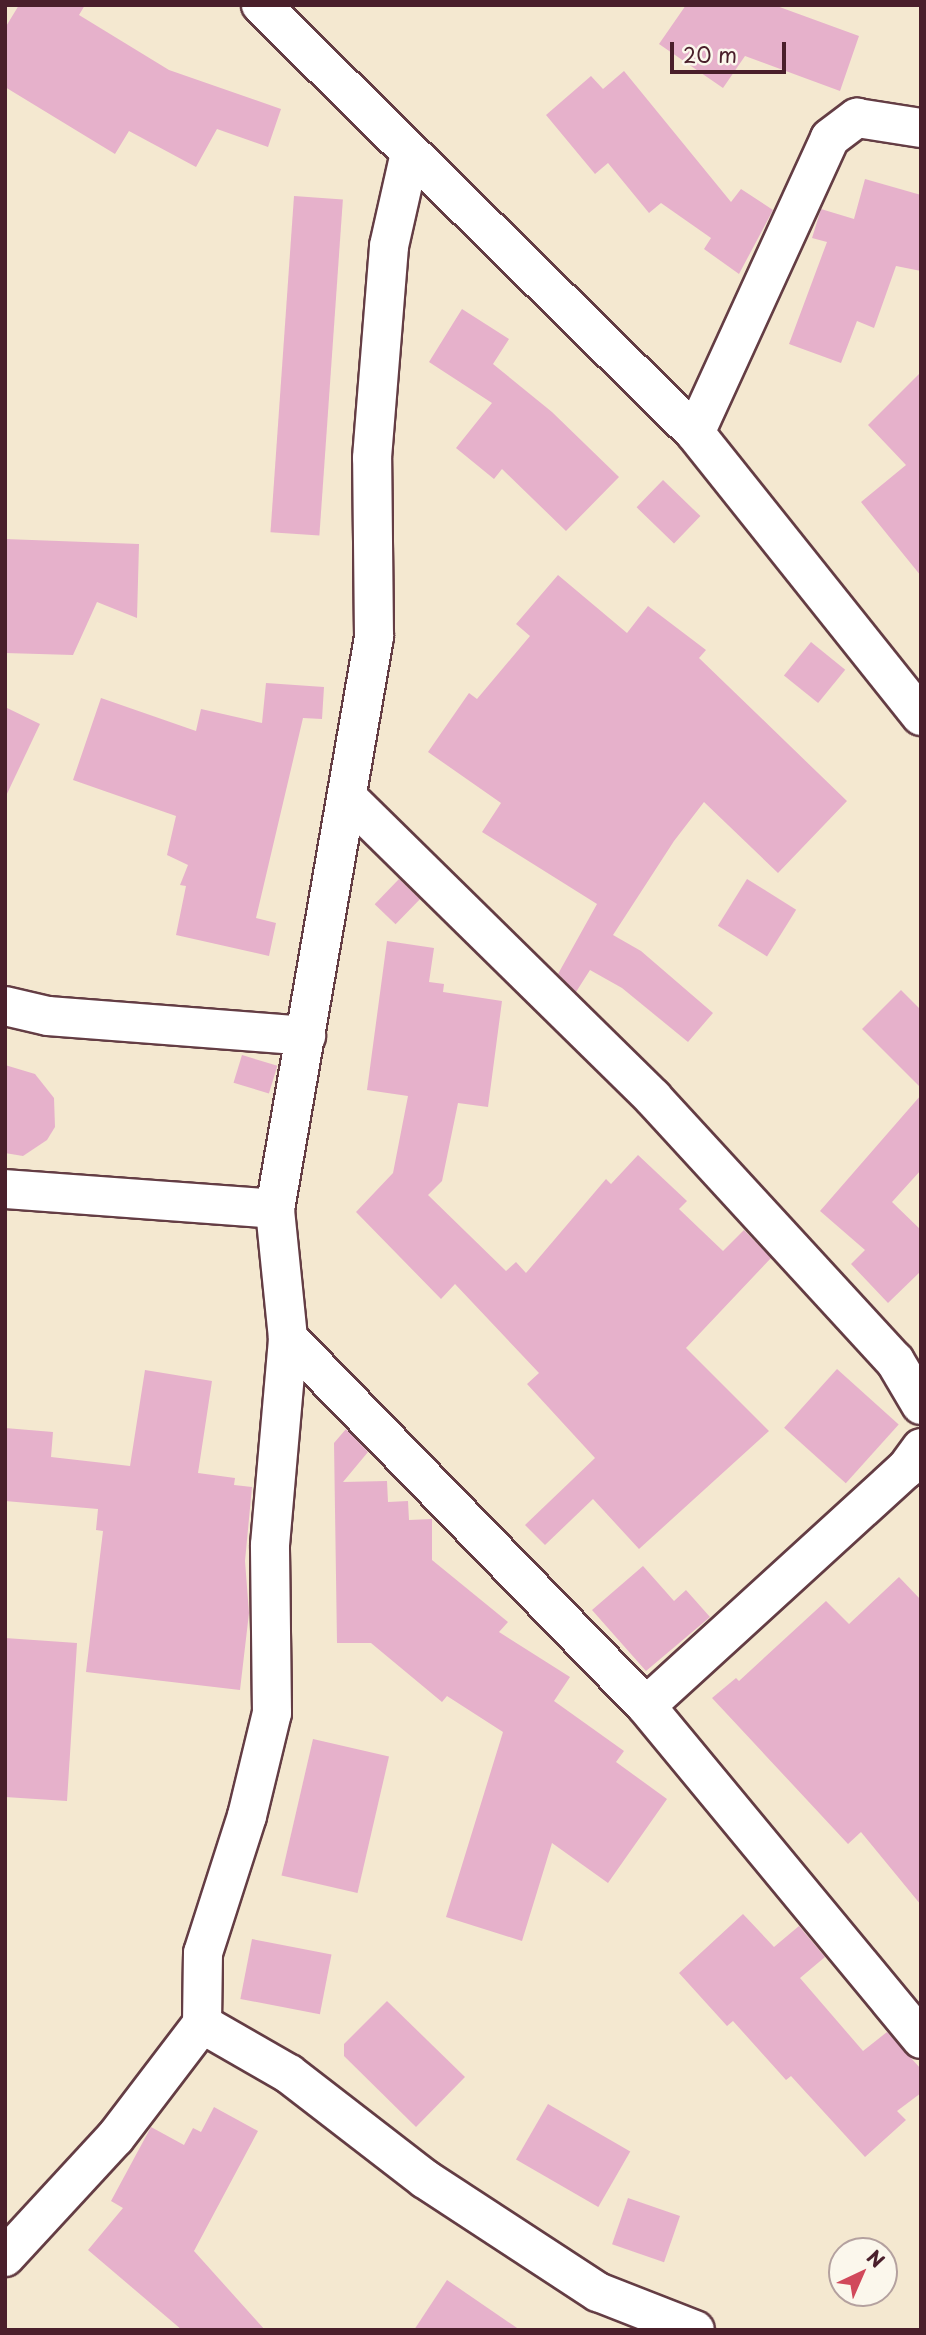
<!DOCTYPE html>
<html>
<head>
<meta charset="utf-8">
<style>
  body { margin:0 }
  #map { position:relative; width:926px; height:2335px; overflow:hidden; background:#f4e8d0; font-family:"Playpen Sans",sans-serif }
  div>[style] { position:absolute }
  .building>* { inset:0; background:#e6b1cb; transform-origin:0 0 }
  .roads { filter:drop-shadow(2px 0 #643d44) drop-shadow(-2px 0 #643d44) drop-shadow(0 2px #643d44) drop-shadow(0 -2px #643d44) }
  .minor>* { height:38px; margin:-19px; padding:0 19px; transform-origin:19px; border-radius:19px; background:#fff }
  span { translate:-50% -50%; white-space:nowrap; text-align:center; line-height:1.15; -webkit-text-stroke:6px #fbf7ec; paint-order:stroke }
  .frame { position:absolute; inset:0; border:7px solid #4a1f2b; pointer-events:none }
  .north { position:absolute; left:828px; top:2237px; width:70px; height:70px; box-sizing:border-box; background:#fbf7ec; border:2px solid #b4a19f; border-radius:50%; rotate:44deg; font-size:19px; font-weight:700; line-height:28px; text-align:center; color:#4a1f2b }
  .north::after { content:''; display:block; margin:auto; width:24px; height:32px; background:#d1495b; clip-path:polygon(50% 0,100% 100%,50% 72%,0 100%) }
  .scale { position:absolute; left:670px; top:42px; width:116px; height:32px; box-sizing:border-box; border:4px solid #4a1f2b; border-top:0; padding-left:9px; font-size:21px; line-height:24px; white-space:nowrap; color:#4a1f2b; -webkit-text-stroke:5px #fbf7ec; paint-order:stroke }
</style>
</head>
<body>
<div id="map">
  <div class="building">
    <i style="clip-path:polygon(19px 5px,85px 5px,79px 15px,169px 70px,281px 109px,268px 147px,217px 129px,196px 167px,129px 131px,115px 154px,5px 87px,5px 28px)"></i>
    <i style="clip-path:polygon(686px 5px,774px 5px,859px 36px,840px 91px,745px 56px,723px 88px,659px 44px)"></i>
    <i style="clip-path:polygon(624px 71px,731px 202px,741px 189px,773px 210px,739px 274px,704px 249px,711px 238px,661px 203px,649px 213px,608px 163px,595px 174px,546px 115px,591px 76px,603px 89px)"></i>
    <i style="clip-path:polygon(865px 179px,921px 195px,921px 271px,896px 266px,874px 328px,857px 321px,841px 363px,789px 344px,827px 242px,812px 238px,821px 209px,854px 219px)"></i>
    <i style="left:294px;top:196px;width:49px;height:337px;rotate:4deg"></i>
    <i style="clip-path:polygon(462px 309px,509px 339px,493px 364px,552px 412px,619px 477px,566px 531px,502px 469px,494px 479px,456px 448px,492px 403px,429px 362px)"></i>
    <i style="clip-path:polygon(921px 372px,921px 576px,861px 502px,906px 465px,868px 425px)"></i>
    <i style="left:663px;top:480px;width:52px;height:38px;rotate:44deg"></i>
    <i style="clip-path:polygon(5px 539px,139px 544px,137px 618px,97px 602px,73px 655px,5px 653px)"></i>
    <i style="clip-path:polygon(558px 575px,627px 633px,648px 606px,706px 650px,699px 658px,847px 801px,778px 873px,704px 802px,674px 841px,613px 935px,641px 951px,713px 1013px,688px 1042px,622px 988px,590px 970px,576px 992px,558px 974px,597px 904px,482px 832px,501px 803px,428px 752px,469px 693px,477px 699px,530px 636px,516px 624px)"></i>
    <i style="left:811px;top:642px;width:44px;height:43px;rotate:39deg"></i>
    <i style="clip-path:polygon(266px 683px,324px 687px,322px 719px,303px 718px,256px 918px,276px 923px,269px 956px,176px 935px,186px 886px,180px 885px,188px 865px,167px 855px,176px 816px,73px 780px,101px 698px,196px 731px,201px 709px,262px 723px)"></i>
    <i style="clip-path:polygon(5px 707px,40px 724px,5px 798px)"></i>
    <i style="left:399px;top:879px;width:29px;height:35px;rotate:44deg"></i>
    <i style="left:747px;top:879px;width:58px;height:55px;rotate:32deg"></i>
    <i style="clip-path:polygon(387px 941px,434px 948px,429px 982px,444px 984px,443px 992px,502px 1001px,488px 1107px,458px 1103px,442px 1181px,428px 1195px,506px 1271px,516px 1262px,526px 1273px,606px 1179px,611px 1184px,638px 1155px,687px 1201px,679px 1209px,723px 1251px,744px 1230px,771px 1258px,686px 1348px,769px 1431px,639px 1549px,593px 1499px,545px 1545px,525px 1525px,595px 1458px,527px 1384px,539px 1373px,455px 1284px,441px 1299px,356px 1212px,393px 1173px,408px 1096px,367px 1090px)"></i>
    <i style="clip-path:polygon(901px 990px,921px 1010px,921px 1088px,862px 1029px)"></i>
    <i style="left:242px;top:1055px;width:37px;height:29px;rotate:17deg"></i>
    <i style="clip-path:polygon(5px 1065px,35px 1074px,54px 1098px,55px 1127px,47px 1140px,23px 1156px,5px 1153px)"></i>
    <i style="clip-path:polygon(921px 1095px,921px 1170px,892px 1202px,921px 1230px,921px 1271px,888px 1303px,851px 1264px,865px 1250px,820px 1211px)"></i>
    <i style="left:837px;top:1369px;width:83px;height:79px;rotate:42deg"></i>
    <i style="clip-path:polygon(145px 1370px,212px 1381px,198px 1473px,235px 1478px,234px 1485px,252px 1487px,245px 1561px,249px 1613px,240px 1690px,86px 1672px,103px 1531px,96px 1530px,98px 1509px,5px 1501px,5px 1428px,53px 1432px,51px 1457px,130px 1466px)"></i>
    <i style="clip-path:polygon(346px 1429px,368px 1452px,343px 1482px,387px 1481px,388px 1502px,408px 1501px,409px 1520px,432px 1519px,432px 1560px,508px 1622px,499px 1632px,570px 1677px,554px 1701px,624px 1751px,616px 1762px,667px 1799px,608px 1883px,552px 1843px,522px 1941px,446px 1917px,503px 1732px,447px 1696px,442px 1702px,371px 1643px,337px 1643px,334px 1443px)"></i>
    <i style="clip-path:polygon(643px 1566px,674px 1601px,686px 1590px,710px 1617px,646px 1671px,592px 1610px)"></i>
    <i style="clip-path:polygon(899px 1577px,921px 1600px,921px 1905px,861px 1832px,848px 1844px,712px 1698px,736px 1678px,739px 1681px,826px 1601px,849px 1624px)"></i>
    <i style="clip-path:polygon(5px 1638px,77px 1643px,67px 1801px,5px 1797px)"></i>
    <i style="left:313px;top:1739px;width:78px;height:140px;rotate:13deg"></i>
    <i style="clip-path:polygon(743px 1914px,774px 1947px,799px 1926px,825px 1957px,800px 1978px,863px 2051px,887px 2032px,921px 2069px,921px 2093px,897px 2111px,906px 2120px,865px 2157px,791px 2076px,786px 2080px,733px 2021px,727px 2026px,679px 1973px)"></i>
    <i style="left:252px;top:1939px;width:81px;height:61px;rotate:11deg"></i>
    <i style="clip-path:polygon(387px 2001px,465px 2077px,416px 2127px,344px 2056px,344px 2044px)"></i>
    <i style="left:548px;top:2104px;width:95px;height:64px;rotate:30deg"></i>
    <i style="clip-path:polygon(214px 2107px,258px 2131px,194px 2251px,265px 2330px,182px 2330px,88px 2250px,123px 2208px,111px 2201px,151px 2127px,184px 2145px,193px 2128px,201px 2132px)"></i>
    <i style="left:628px;top:2198px;width:55px;height:49px;rotate:19deg"></i>
    <i style="clip-path:polygon(447px 2280px,520px 2330px,414px 2330px)"></i>
  </div>
  <div class="roads">
    <div class="minor">
      <i style="left:261px;top:5px;width:610px;rotate:44.6deg"></i>
      <i style="left:695px;top:433px;width:362px;rotate:51.4deg"></i>
      <i style="left:695px;top:433px;width:324px;rotate:-65.4deg"></i>
      <i style="left:830px;top:138px;width:34px;rotate:-37deg"></i>
      <i style="left:857px;top:118px;width:65px;rotate:8.9deg"></i>
      <i style="left:347px;top:797px;width:429px;rotate:44.5deg"></i>
      <i style="left:653px;top:1098px;width:357px;rotate:47.4deg"></i>
      <i style="left:895px;top:1361px;width:51px;rotate:59.4deg"></i>
      <i style="left:5px;top:1006px;width:44px;rotate:13.1deg"></i>
      <i style="left:48px;top:1016px;width:259px;rotate:4.4deg"></i>
      <i style="left:5px;top:1189px;width:271px;rotate:4.2deg"></i>
      <i style="left:288px;top:1338px;width:513px;rotate:45.79deg"></i>
      <i style="left:646px;top:1706px;width:432px;rotate:50.4deg"></i>
      <i style="left:646px;top:1706px;width:352px;rotate:-42.4deg"></i>
      <i style="left:906px;top:1469px;width:26px;rotate:-54deg"></i>
      <i style="left:202px;top:2024px;width:100px;rotate:29.9deg"></i>
      <i style="left:289px;top:2074px;width:172px;rotate:37.7deg"></i>
      <i style="left:425px;top:2179px;width:207px;rotate:33.2deg"></i>
      <i style="left:598px;top:2292px;width:104px;rotate:21.4deg"></i>
      <i style="left:5px;top:2257px;width:162px;rotate:-47.3deg"></i>
      <i style="left:115px;top:2138px;width:143px;rotate:-52.7deg"></i>
      <i style="left:202px;top:2024px;width:71px;rotate:-89.2deg"></i>
      <i style="left:203px;top:1953px;width:144px;rotate:-72.2deg"></i>
      <i style="left:247px;top:1816px;width:106px;rotate:-76.4deg"></i>
      <i style="left:272px;top:1713px;width:168px;rotate:-90.7deg"></i>
      <i style="left:270px;top:1545px;width:208px;rotate:-85deg"></i>
      <i style="left:288px;top:1338px;width:130px;rotate:-95.8deg"></i>
      <i style="left:275px;top:1209px;width:581px;rotate:-80.18deg"></i>
      <i style="left:374px;top:637px;width:179px;rotate:-90.6deg"></i>
      <i style="left:372px;top:458px;width:213px;rotate:-85.4deg"></i>
      <i style="left:389px;top:246px;width:95px;rotate:-77.3deg"></i>
    </div>
  </div>
  <div class="frame"></div>
  <div class="north">N</div>
  <div class="scale">20 m</div>
</div>
</body>
</html>
